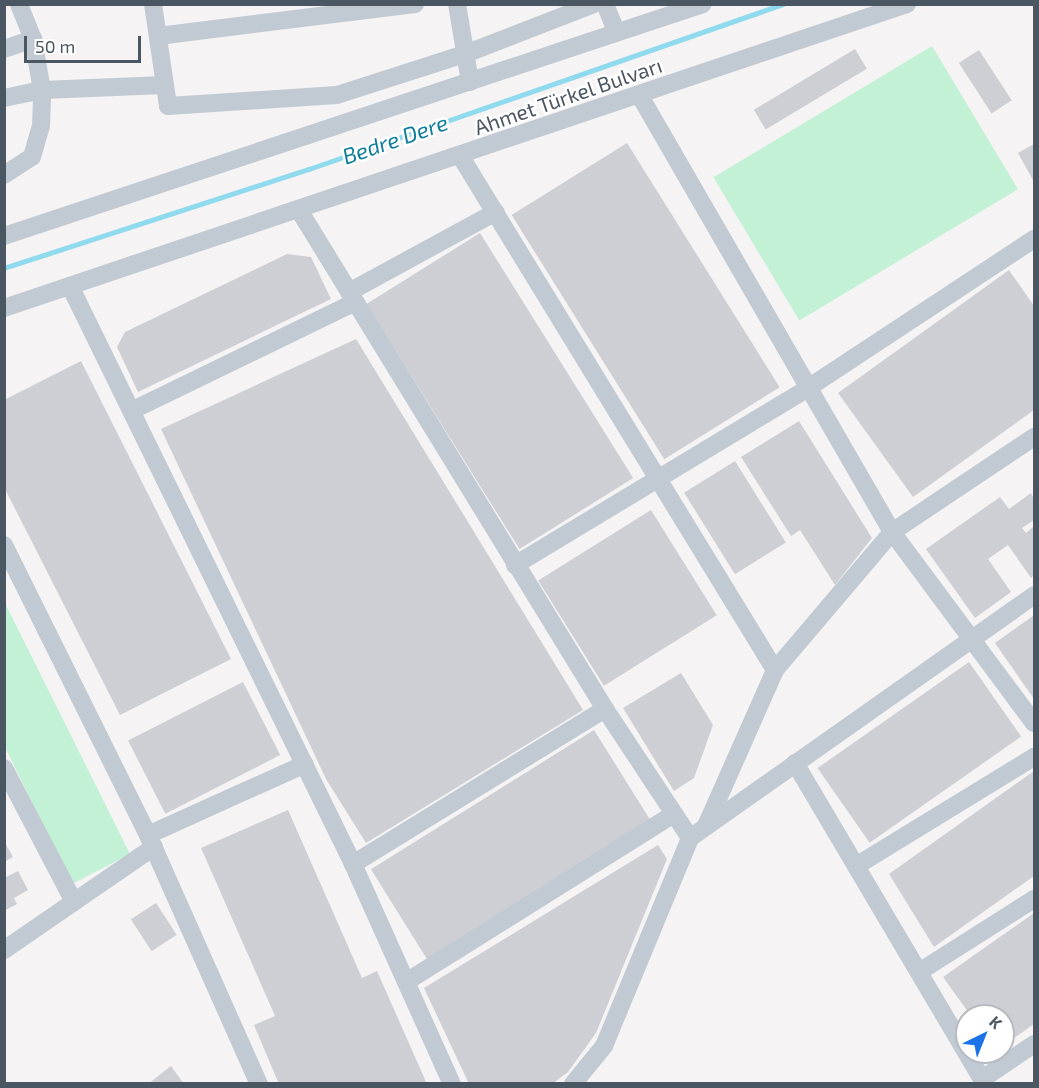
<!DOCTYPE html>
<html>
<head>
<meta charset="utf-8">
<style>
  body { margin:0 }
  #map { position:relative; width:1039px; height:1088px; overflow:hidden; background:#f5f3f3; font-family:"Exo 2",sans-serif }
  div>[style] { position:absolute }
  .green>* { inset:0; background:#c3f1d5; transform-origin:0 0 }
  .stream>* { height:4.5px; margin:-2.25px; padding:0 2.25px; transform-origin:2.25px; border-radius:2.25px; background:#90daee }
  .building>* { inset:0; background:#cdcfd5; transform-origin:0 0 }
  .minor>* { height:18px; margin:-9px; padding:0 9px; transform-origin:9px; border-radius:9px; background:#c1cad2 }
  span { translate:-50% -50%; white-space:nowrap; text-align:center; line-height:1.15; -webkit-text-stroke:5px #fff; paint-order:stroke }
  .street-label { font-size:21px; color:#4a5661 }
  .water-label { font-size:22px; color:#0c7c9b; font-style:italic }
  .frame { position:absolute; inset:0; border:6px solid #4a5661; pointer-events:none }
  .north { position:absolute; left:955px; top:1004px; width:60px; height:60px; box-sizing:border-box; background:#fff; border:2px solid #b7bbc0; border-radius:50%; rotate:43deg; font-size:16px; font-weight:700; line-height:24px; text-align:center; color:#4a5661 }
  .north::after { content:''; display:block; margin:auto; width:21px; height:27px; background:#1a73e8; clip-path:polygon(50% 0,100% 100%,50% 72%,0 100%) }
  .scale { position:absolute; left:24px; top:36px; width:117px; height:27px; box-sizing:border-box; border:3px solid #4a5661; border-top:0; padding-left:8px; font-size:18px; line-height:21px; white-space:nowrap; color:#4a5661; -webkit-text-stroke:4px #fff; paint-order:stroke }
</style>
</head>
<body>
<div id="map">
  <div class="green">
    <i style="left:932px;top:46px;width:167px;height:255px;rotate:59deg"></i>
    <i style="clip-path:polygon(4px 601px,130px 854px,72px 884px,5px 747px)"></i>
  </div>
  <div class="stream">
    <i style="left:4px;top:268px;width:321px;rotate:-18deg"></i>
    <i style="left:309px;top:169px;width:502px;rotate:-19.19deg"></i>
  </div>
  <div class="building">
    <i style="left:855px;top:49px;width:23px;height:118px;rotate:59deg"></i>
    <i style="left:979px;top:50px;width:60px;height:24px;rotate:57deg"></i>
    <i style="left:627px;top:143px;width:288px;height:136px;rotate:58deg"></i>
    <i style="clip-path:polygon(1034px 144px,1034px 182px,1018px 153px)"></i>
    <i style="left:480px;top:233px;width:289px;height:134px;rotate:58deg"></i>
    <i style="clip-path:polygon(287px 254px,311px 257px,331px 299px,138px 392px,117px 347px,125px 332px)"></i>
    <i style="clip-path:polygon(1009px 270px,1034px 306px,1034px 410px,913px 497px,838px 393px)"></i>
    <i style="clip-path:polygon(356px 339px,583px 710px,366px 843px,326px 779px,161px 429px)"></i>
    <i style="clip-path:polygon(81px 361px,231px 659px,120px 715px,4px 487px,4px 400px)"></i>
    <i style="clip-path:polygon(799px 421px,872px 538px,835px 585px,800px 530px,791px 536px,741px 457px)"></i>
    <i style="left:735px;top:461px;width:96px;height:60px;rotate:58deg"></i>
    <i style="clip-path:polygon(1031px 493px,1034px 499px,1034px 520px,1022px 528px,1026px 533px,1034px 526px,1034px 575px,1031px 578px,1008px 545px,988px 559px,1011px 592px,975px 618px,926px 549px,1000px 497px,1009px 509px)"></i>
    <i style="left:651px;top:510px;width:124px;height:133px;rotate:58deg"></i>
    <i style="clip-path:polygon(1034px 615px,1034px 699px,995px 643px)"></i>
    <i style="left:969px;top:662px;width:91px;height:185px;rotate:55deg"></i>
    <i style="clip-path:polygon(681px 673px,713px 725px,694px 778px,674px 791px,623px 708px)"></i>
    <i style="left:243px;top:682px;width:82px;height:129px;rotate:63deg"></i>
    <i style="left:594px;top:730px;width:110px;height:263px;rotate:58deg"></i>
    <i style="clip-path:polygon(1034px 771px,1034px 876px,934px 947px,889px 874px)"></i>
    <i style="clip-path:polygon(288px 810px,362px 978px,377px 971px,427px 1084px,279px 1084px,254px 1025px,275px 1016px,201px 848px)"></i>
    <i style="clip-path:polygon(4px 841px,13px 857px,4px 862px)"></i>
    <i style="clip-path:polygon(658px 845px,667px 859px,596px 1033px,568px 1072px,552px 1084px,469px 1084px,424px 988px)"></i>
    <i style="clip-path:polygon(18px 871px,28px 890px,14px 898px,17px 904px,4px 911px,4px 878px)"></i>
    <i style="left:156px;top:903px;width:38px;height:30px;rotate:57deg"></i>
    <i style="clip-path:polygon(1034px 913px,1034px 1024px,1003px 1046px,1003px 1016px,971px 1016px,943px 977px)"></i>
    <i style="clip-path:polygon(171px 1066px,184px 1084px,148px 1084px)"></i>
  </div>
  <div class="minor">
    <i style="left:153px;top:4px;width:103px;rotate:81.6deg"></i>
    <i style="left:168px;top:106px;width:169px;rotate:-3.7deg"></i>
    <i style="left:337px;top:95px;width:134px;rotate:-17.8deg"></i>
    <i style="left:465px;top:54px;width:138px;rotate:-21.2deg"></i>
    <i style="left:457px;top:4px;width:79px;rotate:80.5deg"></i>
    <i style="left:605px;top:4px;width:31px;rotate:68deg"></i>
    <i style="left:158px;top:36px;width:259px;rotate:-7.1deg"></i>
    <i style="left:4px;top:49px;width:31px;rotate:-19deg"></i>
    <i style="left:640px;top:96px;width:504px;rotate:59.97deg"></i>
    <i style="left:892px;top:532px;width:238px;rotate:53.4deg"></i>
    <i style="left:4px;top:98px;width:39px;rotate:-12deg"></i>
    <i style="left:42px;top:90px;width:123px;rotate:-2.3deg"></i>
    <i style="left:461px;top:157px;width:601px;rotate:58.53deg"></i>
    <i style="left:4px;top:175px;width:33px;rotate:-33deg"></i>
    <i style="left:32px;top:157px;width:32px;rotate:-74deg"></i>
    <i style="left:41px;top:126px;width:36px;rotate:-88deg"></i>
    <i style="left:42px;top:90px;width:52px;rotate:-100deg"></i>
    <i style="left:33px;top:39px;width:38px;rotate:-112deg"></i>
    <i style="left:299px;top:210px;width:585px;rotate:58.48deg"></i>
    <i style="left:605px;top:709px;width:154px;rotate:56.6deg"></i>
    <i style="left:4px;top:236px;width:736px;rotate:-18.36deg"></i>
    <i style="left:70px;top:286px;width:644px;rotate:63.91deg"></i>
    <i style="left:353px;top:864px;width:241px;rotate:65.8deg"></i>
    <i style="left:349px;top:292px;width:167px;rotate:-28.6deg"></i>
    <i style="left:4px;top:308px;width:953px;rotate:-18.61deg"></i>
    <i style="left:133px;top:410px;width:247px;rotate:-25.9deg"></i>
    <i style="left:4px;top:545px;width:324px;rotate:63.6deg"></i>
    <i style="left:148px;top:835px;width:273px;rotate:66deg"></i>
    <i style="left:515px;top:565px;width:342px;rotate:-31.1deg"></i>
    <i style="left:808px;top:388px;width:271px;rotate:-33.4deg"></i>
    <i style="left:795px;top:763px;width:373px;rotate:59.4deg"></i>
    <i style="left:4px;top:768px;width:151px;rotate:62.4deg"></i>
    <i style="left:706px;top:826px;width:171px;rotate:-66.1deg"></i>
    <i style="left:775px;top:670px;width:181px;rotate:-49.7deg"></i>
    <i style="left:892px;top:532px;width:171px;rotate:-33.8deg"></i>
    <i style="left:148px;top:835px;width:172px;rotate:-24.3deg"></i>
    <i style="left:353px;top:864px;width:296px;rotate:-31.6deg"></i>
    <i style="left:856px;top:866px;width:209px;rotate:-31.5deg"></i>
    <i style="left:4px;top:950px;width:182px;rotate:-34.5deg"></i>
    <i style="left:919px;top:972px;width:136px;rotate:-32.4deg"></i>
    <i style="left:406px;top:982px;width:316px;rotate:-32.1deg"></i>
    <i style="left:982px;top:1079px;width:63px;rotate:-33.9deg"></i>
    <i style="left:573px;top:1084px;width:49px;rotate:-50.8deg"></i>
    <i style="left:604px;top:1046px;width:225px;rotate:-67.5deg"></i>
    <i style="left:690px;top:838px;width:421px;rotate:-35.2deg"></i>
  </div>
  <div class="street-label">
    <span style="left:568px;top:96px;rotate:-19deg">Ahmet Türkel Bulvarı</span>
  </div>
  <div class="water-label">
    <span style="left:395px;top:139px;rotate:-19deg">Bedre Dere</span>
  </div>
  <div class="frame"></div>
  <div class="north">K</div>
  <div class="scale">50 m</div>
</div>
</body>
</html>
